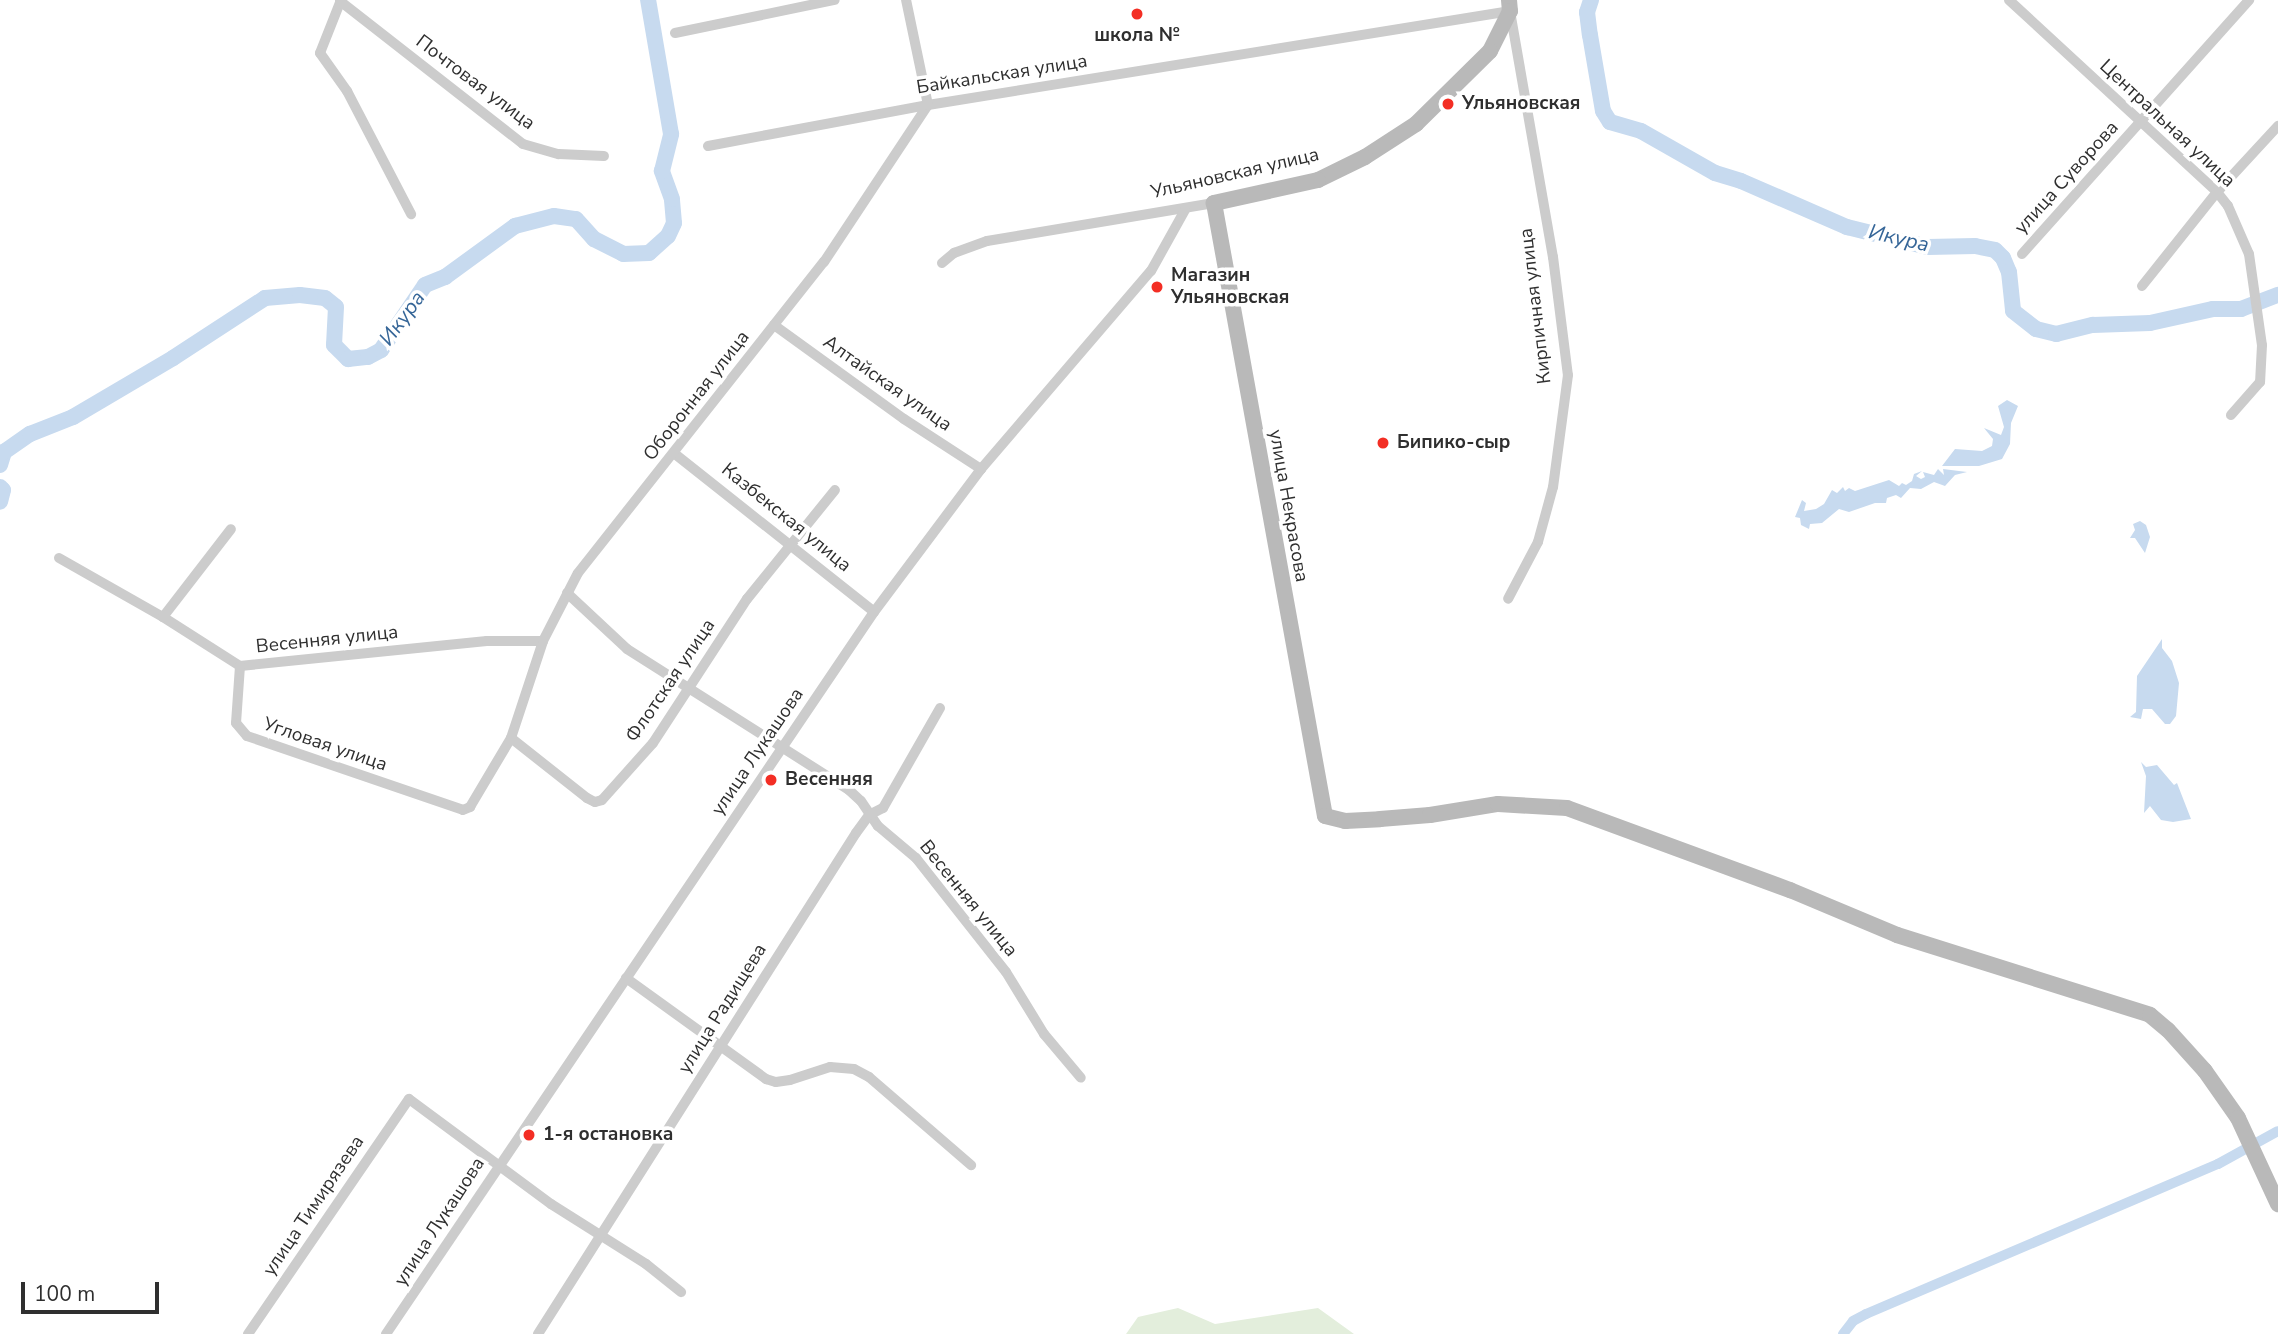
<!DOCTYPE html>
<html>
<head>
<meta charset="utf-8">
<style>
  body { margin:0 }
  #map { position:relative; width:2278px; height:1334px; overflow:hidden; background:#fff; font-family:"Nunito Sans",sans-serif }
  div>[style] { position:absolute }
  .green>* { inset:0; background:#e3eedc }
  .water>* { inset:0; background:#c7daef }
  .canal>* { height:10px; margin:-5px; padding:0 5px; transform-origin:5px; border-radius:5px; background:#c7daef }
  .river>* { height:16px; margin:-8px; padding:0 8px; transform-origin:8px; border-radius:8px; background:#c7daef }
  .street>* { height:10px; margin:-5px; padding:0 5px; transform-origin:5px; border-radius:5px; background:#ccc }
  .secondary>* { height:16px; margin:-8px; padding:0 8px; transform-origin:8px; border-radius:8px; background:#b9b9b9 }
  .dots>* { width:19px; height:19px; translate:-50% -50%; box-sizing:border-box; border:4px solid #fff; border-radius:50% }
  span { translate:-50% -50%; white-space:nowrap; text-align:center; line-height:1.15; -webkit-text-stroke:7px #fff; paint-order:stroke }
  .poi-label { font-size:19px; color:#2f2f2f; font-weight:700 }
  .left { translate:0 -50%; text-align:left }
  .street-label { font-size:19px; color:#2f2f2f }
  .water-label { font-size:21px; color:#366698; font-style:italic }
  .scale { position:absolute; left:21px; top:1282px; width:138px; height:32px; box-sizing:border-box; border:4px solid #2f2f2f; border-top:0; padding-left:9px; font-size:21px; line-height:24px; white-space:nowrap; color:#2f2f2f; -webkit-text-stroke:5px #fff; paint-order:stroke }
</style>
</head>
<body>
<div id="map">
  <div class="green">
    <i style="clip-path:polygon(1178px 1308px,1215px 1324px,1318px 1308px,1354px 1334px,1126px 1334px,1138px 1317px)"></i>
  </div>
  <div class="water">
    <i style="clip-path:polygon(2007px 400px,2018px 406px,2011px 423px,2010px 444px,2002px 459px,1979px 466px,1942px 466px,1955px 449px,1982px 451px,1992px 446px,1993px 439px,1984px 428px,2001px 435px,2004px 427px,1998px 406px)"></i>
    <i style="clip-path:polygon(1938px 469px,1944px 475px,1943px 469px,1967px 472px,1955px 475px,1945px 486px,1934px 482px,1921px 489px,1910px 488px,1901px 498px,1896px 495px,1887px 498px,1886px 503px,1875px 503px,1849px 512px,1839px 509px,1822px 523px,1810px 524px,1809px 529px,1801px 525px,1800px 518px,1795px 517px,1802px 500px,1806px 503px,1804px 511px,1816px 509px,1824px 504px,1832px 490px,1837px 493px,1843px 487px,1845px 491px,1849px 488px,1855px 491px,1889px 480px,1899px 486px,1902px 483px,1906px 485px,1912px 481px,1914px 474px,1922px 471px,1916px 476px,1921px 479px,1925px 477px,1923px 472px,1934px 475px)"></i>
    <i style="clip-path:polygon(2140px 521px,2146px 525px,2150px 537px,2145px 553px,2135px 538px,2130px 538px,2135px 530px,2133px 524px)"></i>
    <i style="clip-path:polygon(2162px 639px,2162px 648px,2172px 661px,2179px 683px,2176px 716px,2170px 724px,2165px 724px,2152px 709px,2143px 709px,2141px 719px,2130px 717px,2136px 712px,2137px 676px)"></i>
    <i style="clip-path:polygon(2141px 762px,2146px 767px,2157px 765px,2174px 785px,2177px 783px,2191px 819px,2173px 822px,2161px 820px,2150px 806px,2144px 813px,2146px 776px)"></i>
  </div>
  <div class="canal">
    <i style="left:1843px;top:1334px;width:16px;rotate:-52deg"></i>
    <i style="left:1853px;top:1321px;width:15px;rotate:-28deg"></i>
    <i style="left:1866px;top:1314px;width:383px;rotate:-23.1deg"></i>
    <i style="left:2218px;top:1164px;width:68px;rotate:-28.8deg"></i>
  </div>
  <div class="river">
    <i style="left:1591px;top:0;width:13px;rotate:108deg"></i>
    <i style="left:1587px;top:12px;width:23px;rotate:83deg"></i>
    <i style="left:1590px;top:35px;width:77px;rotate:80.3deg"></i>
    <i style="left:1603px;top:111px;width:13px;rotate:58deg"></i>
    <i style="left:1610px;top:122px;width:32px;rotate:16deg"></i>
    <i style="left:1641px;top:131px;width:85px;rotate:29.6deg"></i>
    <i style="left:1715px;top:173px;width:27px;rotate:17deg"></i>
    <i style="left:1741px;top:181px;width:116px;rotate:23.5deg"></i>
    <i style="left:1847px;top:227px;width:83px;rotate:13.9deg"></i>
    <i style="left:1928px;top:247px;width:47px;rotate:-1.2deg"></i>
    <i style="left:1975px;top:246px;width:20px;rotate:11deg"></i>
    <i style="left:1995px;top:250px;width:11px;rotate:45deg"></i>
    <i style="left:2003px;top:258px;width:15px;rotate:67deg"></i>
    <i style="left:2009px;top:272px;width:39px;rotate:84deg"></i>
    <i style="left:2013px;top:311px;width:29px;rotate:38deg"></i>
    <i style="left:2036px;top:329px;width:21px;rotate:14deg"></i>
    <i style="left:2056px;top:334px;width:38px;rotate:-14deg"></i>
    <i style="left:2093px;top:325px;width:57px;rotate:-2deg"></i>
    <i style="left:2150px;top:323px;width:65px;rotate:-12.5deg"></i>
    <i style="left:2213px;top:309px;width:28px"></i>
    <i style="left:2241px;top:309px;width:40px;rotate:-21deg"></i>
    <i style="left:0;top:465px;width:14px;rotate:-73deg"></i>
    <i style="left:4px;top:452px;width:32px;rotate:-35deg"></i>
    <i style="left:30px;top:434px;width:46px;rotate:-21.6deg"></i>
    <i style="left:73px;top:417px;width:116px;rotate:-30.5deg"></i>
    <i style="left:173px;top:358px;width:110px;rotate:-33.1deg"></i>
    <i style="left:265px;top:298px;width:35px;rotate:-5deg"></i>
    <i style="left:300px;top:295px;width:25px;rotate:7deg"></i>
    <i style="left:325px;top:298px;width:14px;rotate:39deg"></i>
    <i style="left:336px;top:307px;width:38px;rotate:93deg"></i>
    <i style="left:334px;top:345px;width:20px;rotate:45deg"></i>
    <i style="left:348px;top:359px;width:20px;rotate:-6deg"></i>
    <i style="left:368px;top:357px;width:15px;rotate:-28deg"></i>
    <i style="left:381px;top:350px;width:78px;rotate:-55.9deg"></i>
    <i style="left:425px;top:285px;width:22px;rotate:-22deg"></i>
    <i style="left:445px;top:277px;width:87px;rotate:-36.1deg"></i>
    <i style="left:515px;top:226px;width:40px;rotate:-14.4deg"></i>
    <i style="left:554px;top:216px;width:22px;rotate:8deg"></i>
    <i style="left:576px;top:219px;width:27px;rotate:48deg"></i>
    <i style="left:594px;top:239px;width:33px;rotate:27deg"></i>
    <i style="left:623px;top:254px;width:26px;rotate:-2deg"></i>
    <i style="left:649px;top:253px;width:25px;rotate:-42deg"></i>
    <i style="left:668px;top:236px;width:14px;rotate:-65deg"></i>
    <i style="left:674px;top:223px;width:24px;rotate:-95deg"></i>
    <i style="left:672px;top:199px;width:30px;rotate:-110deg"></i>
    <i style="left:662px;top:171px;width:38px;rotate:-76deg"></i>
    <i style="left:671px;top:134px;width:136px;rotate:-99.7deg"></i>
    <i style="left:0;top:487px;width:4px;rotate:45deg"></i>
    <i style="left:3px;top:490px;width:12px;rotate:104deg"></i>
  </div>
  <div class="street">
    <i style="left:341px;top:0;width:57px;rotate:111.6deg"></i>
    <i style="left:320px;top:53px;width:47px;rotate:54.6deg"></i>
    <i style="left:347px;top:91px;width:139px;rotate:62.5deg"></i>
    <i style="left:2009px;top:0;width:283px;rotate:42.7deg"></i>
    <i style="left:2217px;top:192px;width:18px;rotate:52deg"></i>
    <i style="left:2228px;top:206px;width:52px;rotate:66.4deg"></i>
    <i style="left:2249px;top:254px;width:92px;rotate:81.9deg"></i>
    <i style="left:2262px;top:345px;width:37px;rotate:93deg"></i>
    <i style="left:2260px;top:382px;width:44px;rotate:131.3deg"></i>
    <i style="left:340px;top:1px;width:232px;rotate:38deg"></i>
    <i style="left:523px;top:144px;width:37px;rotate:16deg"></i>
    <i style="left:559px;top:154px;width:45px;rotate:2.5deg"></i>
    <i style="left:675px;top:33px;width:163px;rotate:-11.7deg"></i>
    <i style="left:708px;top:146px;width:224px;rotate:-10.6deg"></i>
    <i style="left:928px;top:105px;width:590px;rotate:-9.17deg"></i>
    <i style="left:1510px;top:11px;width:250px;rotate:80.1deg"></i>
    <i style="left:1553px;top:257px;width:119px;rotate:82.8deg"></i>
    <i style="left:1568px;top:375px;width:113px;rotate:97.6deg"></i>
    <i style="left:1553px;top:487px;width:57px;rotate:105.3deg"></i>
    <i style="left:1538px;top:542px;width:64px;rotate:117.8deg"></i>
    <i style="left:2022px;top:254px;width:341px;rotate:-48.2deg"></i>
    <i style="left:942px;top:263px;width:16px;rotate:-40deg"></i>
    <i style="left:954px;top:253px;width:35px;rotate:-20deg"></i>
    <i style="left:987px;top:241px;width:230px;rotate:-9.5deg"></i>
    <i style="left:2142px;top:286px;width:120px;rotate:-51.4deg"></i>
    <i style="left:2217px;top:192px;width:90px;rotate:-47.3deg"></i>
    <i style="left:774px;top:325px;width:160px;rotate:35.9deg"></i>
    <i style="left:904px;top:419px;width:92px;rotate:33deg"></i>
    <i style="left:675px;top:454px;width:254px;rotate:38.4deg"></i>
    <i style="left:59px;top:558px;width:120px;rotate:29.6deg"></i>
    <i style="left:163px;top:617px;width:91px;rotate:32.5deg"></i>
    <i style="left:240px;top:666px;width:248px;rotate:-5.8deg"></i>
    <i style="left:487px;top:641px;width:56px"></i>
    <i style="left:567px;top:593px;width:82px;rotate:43deg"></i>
    <i style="left:627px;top:649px;width:263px;rotate:32.4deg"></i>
    <i style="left:849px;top:790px;width:16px;rotate:43deg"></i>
    <i style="left:861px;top:801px;width:30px;rotate:56deg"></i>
    <i style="left:878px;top:826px;width:50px;rotate:40.1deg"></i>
    <i style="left:916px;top:858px;width:145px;rotate:51.7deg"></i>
    <i style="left:1006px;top:972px;width:73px;rotate:58.5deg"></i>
    <i style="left:1044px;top:1034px;width:57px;rotate:49.9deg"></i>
    <i style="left:163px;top:617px;width:111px;rotate:-52.3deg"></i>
    <i style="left:240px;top:666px;width:57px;rotate:94deg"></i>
    <i style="left:236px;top:723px;width:17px;rotate:50deg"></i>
    <i style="left:247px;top:736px;width:228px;rotate:18.9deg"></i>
    <i style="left:463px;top:810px;width:8px;rotate:-23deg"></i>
    <i style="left:470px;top:807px;width:80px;rotate:-59.3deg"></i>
    <i style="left:511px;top:738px;width:102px;rotate:-71.7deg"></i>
    <i style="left:543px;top:641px;width:76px;rotate:-62.8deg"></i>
    <i style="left:578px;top:573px;width:397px;rotate:-51.7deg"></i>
    <i style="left:824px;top:262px;width:188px;rotate:-56.5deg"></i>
    <i style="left:928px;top:105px;width:107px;rotate:-101.8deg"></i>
    <i style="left:511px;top:738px;width:97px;rotate:38.3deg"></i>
    <i style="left:587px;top:798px;width:9px;rotate:27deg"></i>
    <i style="left:595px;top:802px;width:7px;rotate:-16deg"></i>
    <i style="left:602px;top:800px;width:76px;rotate:-48.2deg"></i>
    <i style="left:653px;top:743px;width:172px;rotate:-56.9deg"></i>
    <i style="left:747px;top:599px;width:140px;rotate:-51.1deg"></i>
    <i style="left:626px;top:978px;width:173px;rotate:35.8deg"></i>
    <i style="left:766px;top:1079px;width:10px;rotate:17deg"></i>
    <i style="left:776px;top:1082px;width:14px;rotate:-8deg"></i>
    <i style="left:790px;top:1080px;width:42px;rotate:-18deg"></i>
    <i style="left:830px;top:1067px;width:24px;rotate:5deg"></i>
    <i style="left:854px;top:1069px;width:17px;rotate:28deg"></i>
    <i style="left:869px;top:1077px;width:135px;rotate:40.8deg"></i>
    <i style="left:248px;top:1334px;width:285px;rotate:-55.6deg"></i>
    <i style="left:409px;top:1099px;width:177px;rotate:36.5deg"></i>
    <i style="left:551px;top:1204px;width:112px;rotate:32.3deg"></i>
    <i style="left:646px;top:1264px;width:45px;rotate:38.7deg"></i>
    <i style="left:386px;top:1334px;width:871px;rotate:-55.95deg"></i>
    <i style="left:874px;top:612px;width:179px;rotate:-53.2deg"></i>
    <i style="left:981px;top:469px;width:261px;rotate:-49.4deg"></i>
    <i style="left:1151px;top:271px;width:70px;rotate:-60.9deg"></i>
    <i style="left:538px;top:1334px;width:593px;rotate:-57.6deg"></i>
    <i style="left:856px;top:833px;width:22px;rotate:-54deg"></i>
    <i style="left:869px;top:815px;width:16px;rotate:-27deg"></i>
    <i style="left:883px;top:808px;width:115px;rotate:-60.3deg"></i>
  </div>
  <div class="secondary">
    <i style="left:1509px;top:0;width:11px;rotate:85deg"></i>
    <i style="left:1510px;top:11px;width:45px;rotate:116.6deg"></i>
    <i style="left:1490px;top:51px;width:104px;rotate:135.4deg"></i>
    <i style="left:1416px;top:124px;width:61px;rotate:147.1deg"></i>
    <i style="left:1365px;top:157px;width:52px;rotate:153.9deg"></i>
    <i style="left:1318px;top:180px;width:107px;rotate:167.5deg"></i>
    <i style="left:1214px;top:203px;width:623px;rotate:79.74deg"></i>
    <i style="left:1325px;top:816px;width:21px;rotate:14deg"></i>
    <i style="left:1345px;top:821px;width:35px;rotate:-3deg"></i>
    <i style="left:1380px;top:819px;width:50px;rotate:-4.6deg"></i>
    <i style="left:1430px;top:815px;width:69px;rotate:-9.2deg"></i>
    <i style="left:1498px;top:804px;width:69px;rotate:3.3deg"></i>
    <i style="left:1567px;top:808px;width:238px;rotate:20.2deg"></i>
    <i style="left:1790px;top:890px;width:116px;rotate:22.8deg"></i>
    <i style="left:1897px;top:935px;width:265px;rotate:17.5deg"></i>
    <i style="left:2150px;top:1015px;width:23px;rotate:40deg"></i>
    <i style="left:2168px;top:1030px;width:55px;rotate:47.9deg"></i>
    <i style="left:2205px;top:1071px;width:57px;rotate:54.9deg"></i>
    <i style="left:2238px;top:1118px;width:95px;rotate:65.1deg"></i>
  </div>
  <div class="dots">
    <i style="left:1137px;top:14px;background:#f32e24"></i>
    <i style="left:1448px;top:104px;background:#f32e24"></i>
    <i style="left:1157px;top:287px;background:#f32e24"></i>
    <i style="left:1383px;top:443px;background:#f32e24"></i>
    <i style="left:771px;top:780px;background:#f32e24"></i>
    <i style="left:529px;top:1135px;background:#f32e24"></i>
  </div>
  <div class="poi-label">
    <span style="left:1137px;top:36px">школа №</span>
    <span class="left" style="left:1462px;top:104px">Ульяновская</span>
    <span class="left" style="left:1171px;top:287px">Магазин<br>Ульяновская</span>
    <span class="left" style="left:1397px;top:443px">Бипико-сыр</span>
    <span class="left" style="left:785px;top:780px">Весенняя</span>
    <span class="left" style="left:543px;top:1135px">1-я остановка</span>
  </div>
  <div class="street-label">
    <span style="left:1002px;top:75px;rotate:-9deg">Байкальская улица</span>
    <span style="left:475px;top:83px;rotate:37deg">Почтовая улица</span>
    <span style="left:2167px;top:124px;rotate:43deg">Центральная улица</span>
    <span style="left:1235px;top:174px;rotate:-13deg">Ульяновская улица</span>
    <span style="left:2067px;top:178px;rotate:-48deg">улица Суворова</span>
    <span style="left:1536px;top:306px;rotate:-97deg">Кирпичная улица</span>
    <span style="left:887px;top:384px;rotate:35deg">Алтайская улица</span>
    <span style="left:697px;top:396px;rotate:-52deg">Оборонная улица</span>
    <span style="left:1288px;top:506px;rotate:80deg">улица Некрасова</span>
    <span style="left:786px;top:518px;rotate:39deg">Казбекская улица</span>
    <span style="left:327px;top:640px;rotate:-6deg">Весенняя улица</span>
    <span style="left:671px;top:681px;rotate:-56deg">Флотская улица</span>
    <span style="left:325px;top:745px;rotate:19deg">Угловая улица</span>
    <span style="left:758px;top:752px;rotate:-56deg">улица Лукашова</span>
    <span style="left:968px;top:899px;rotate:51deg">Весенняя улица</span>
    <span style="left:723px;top:1009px;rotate:-58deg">улица Радищева</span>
    <span style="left:314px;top:1206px;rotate:-56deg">улица Тимирязева</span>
    <span style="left:440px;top:1222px;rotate:-57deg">улица Лукашова</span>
  </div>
  <div class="water-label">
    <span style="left:1899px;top:238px;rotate:13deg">Икура</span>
    <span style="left:402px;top:318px;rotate:-54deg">Икура</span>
  </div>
  <div class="scale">100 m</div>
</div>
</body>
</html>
